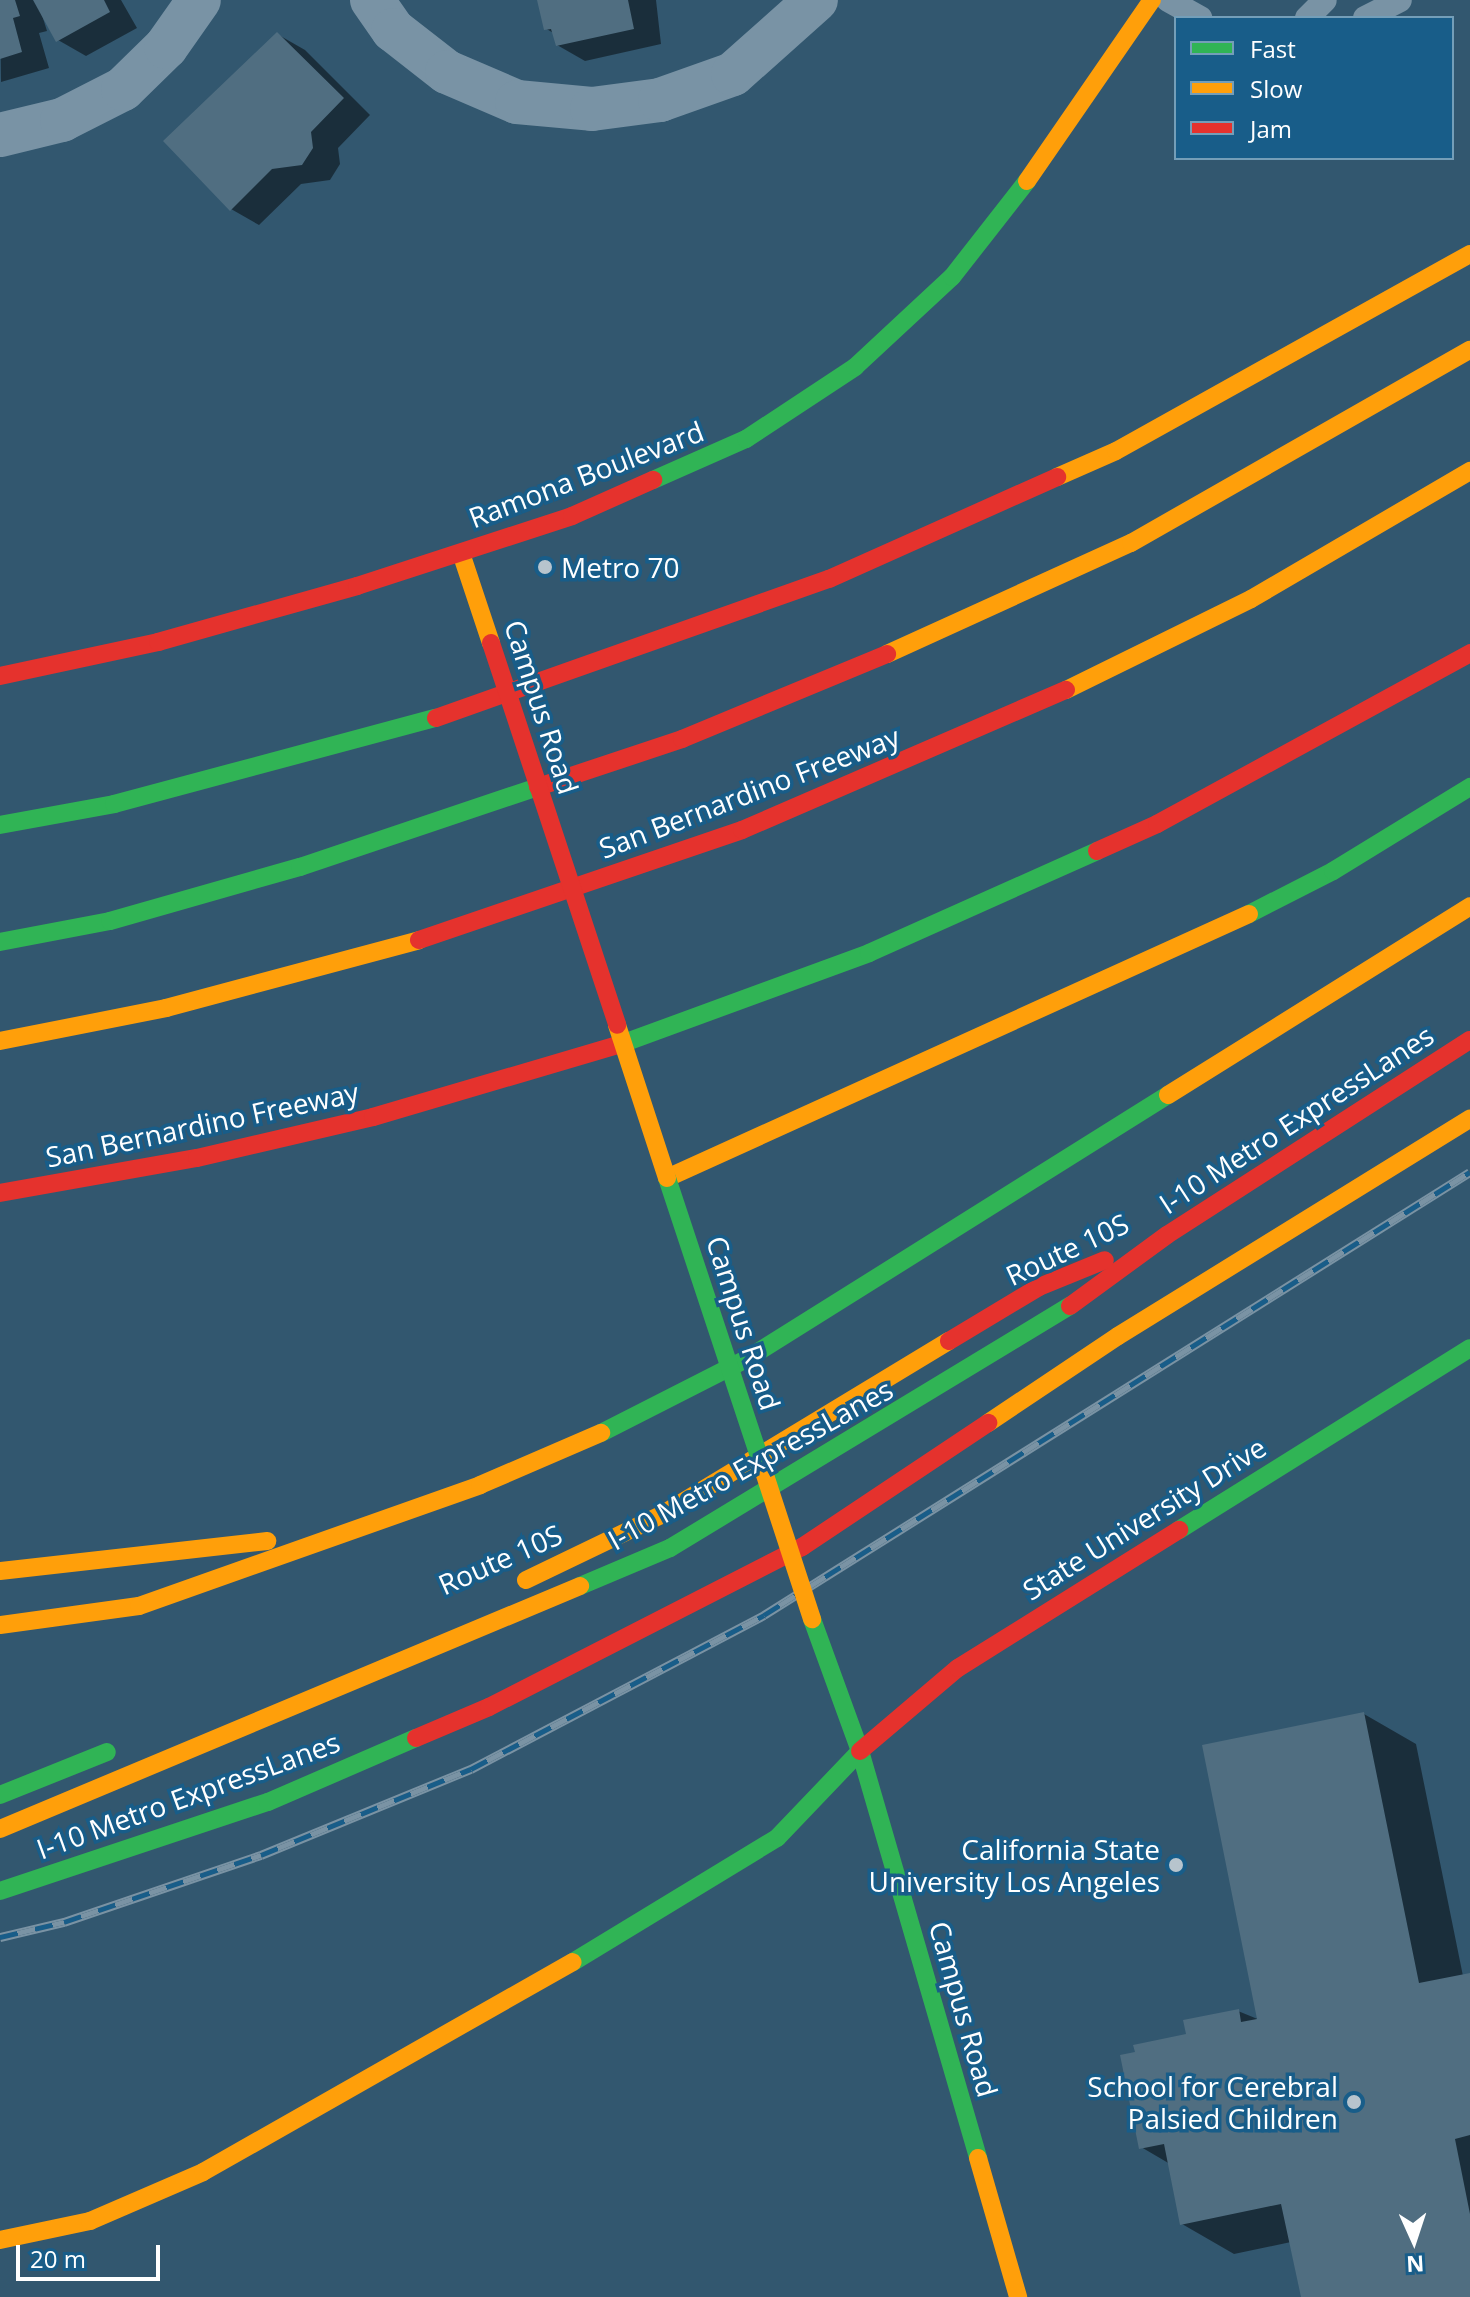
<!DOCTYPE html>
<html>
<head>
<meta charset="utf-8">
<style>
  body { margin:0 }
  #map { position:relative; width:1470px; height:2297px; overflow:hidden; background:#32576f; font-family:"Open Sans",sans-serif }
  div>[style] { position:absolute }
  .shadow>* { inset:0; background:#0007 }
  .building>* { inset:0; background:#506e81 }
  .lane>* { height:24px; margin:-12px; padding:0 12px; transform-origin:12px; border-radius:12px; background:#7993a5 }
  .street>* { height:44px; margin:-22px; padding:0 22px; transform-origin:22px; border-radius:22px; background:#7993a5 }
  .fast>* { height:18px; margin:-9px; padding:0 9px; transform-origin:9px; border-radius:9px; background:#30b455 }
  .slow>* { height:18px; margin:-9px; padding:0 9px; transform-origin:9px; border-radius:9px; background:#ff9f0a }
  .jam>* { height:18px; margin:-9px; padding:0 9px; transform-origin:9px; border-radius:9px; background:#e5322d }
  .rail>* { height:9px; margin-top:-4.5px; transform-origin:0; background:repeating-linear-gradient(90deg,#185d89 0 18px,#7a93a4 0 36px); box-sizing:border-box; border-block:2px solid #7a93a4 }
  .fast-bridge>* { height:18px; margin:-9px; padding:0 9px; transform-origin:9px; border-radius:9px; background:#30b455 }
  .slow-bridge>* { height:18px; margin:-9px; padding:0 9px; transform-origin:9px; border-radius:9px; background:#ff9f0a }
  .jam-bridge>* { height:18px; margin:-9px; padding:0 9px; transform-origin:9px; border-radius:9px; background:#e5322d }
  .dots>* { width:22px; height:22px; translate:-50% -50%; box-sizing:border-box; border:4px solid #185d89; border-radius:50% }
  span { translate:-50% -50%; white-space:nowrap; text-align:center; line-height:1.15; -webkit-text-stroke:7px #185d89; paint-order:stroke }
  .street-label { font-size:28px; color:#fff }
  .poi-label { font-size:28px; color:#fff }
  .left { translate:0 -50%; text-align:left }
  .right { translate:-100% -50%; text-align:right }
  .legend { position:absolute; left:1174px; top:16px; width:280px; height:144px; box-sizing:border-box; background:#185d89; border:2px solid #749eb8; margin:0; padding:10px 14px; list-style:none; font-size:24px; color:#fff }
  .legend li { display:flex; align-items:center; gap:16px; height:40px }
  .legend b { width:40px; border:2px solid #749eb8 }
  .north { position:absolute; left:1374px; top:2201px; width:80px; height:80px; -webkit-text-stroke:6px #185d89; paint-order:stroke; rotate:177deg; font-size:22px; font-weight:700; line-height:32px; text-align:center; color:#fff }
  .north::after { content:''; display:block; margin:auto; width:28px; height:36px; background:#fff; clip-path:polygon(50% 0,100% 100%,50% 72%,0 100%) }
  .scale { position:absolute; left:16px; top:2245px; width:144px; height:36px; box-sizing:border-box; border:4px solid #fff; border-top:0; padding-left:10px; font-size:24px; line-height:28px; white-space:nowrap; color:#fff; -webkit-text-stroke:6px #185d89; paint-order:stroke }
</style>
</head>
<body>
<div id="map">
  <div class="shadow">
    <i style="clip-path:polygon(0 0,121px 0,137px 28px,86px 56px,58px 40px,42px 15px,47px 31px,39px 33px,49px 68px,1px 82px)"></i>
    <i style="clip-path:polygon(539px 0,656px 0,661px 44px,585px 61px,557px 45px,555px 34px,545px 28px)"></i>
    <i style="clip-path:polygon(277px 34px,305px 50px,370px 115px,338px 148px,340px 164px,330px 180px,301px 184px,259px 225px,231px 209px)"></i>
    <i style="clip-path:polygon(1364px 1714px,1416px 1744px,1463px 1976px,1470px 1975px,1470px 2297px,1303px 2297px,1291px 2242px,1234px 2254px,1182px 2224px,1170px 2164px,1141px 2147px,1188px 2036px,1238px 2011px,1260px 2020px)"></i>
  </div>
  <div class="building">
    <i style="clip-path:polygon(0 0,15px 0,20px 16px,13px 18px,22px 52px,0 59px)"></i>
    <i style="clip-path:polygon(33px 0,104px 0,110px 12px,56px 42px)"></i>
    <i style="clip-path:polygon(537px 0,628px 0,634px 29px,556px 46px,551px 29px,544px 30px)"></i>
    <i style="clip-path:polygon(277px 32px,344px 98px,311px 132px,313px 148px,302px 165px,272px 169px,230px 211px,163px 141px)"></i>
    <i style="clip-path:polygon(1364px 1712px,1419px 1983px,1470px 1973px,1470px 2135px,1455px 2139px,1470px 2214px,1470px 2297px,1301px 2297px,1281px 2204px,1180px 2225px,1164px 2144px,1139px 2149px,1120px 2055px,1135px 2052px,1133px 2045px,1186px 2034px,1183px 2020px,1239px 2009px,1241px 2022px,1257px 2019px,1202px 1745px)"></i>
  </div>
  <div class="lane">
    <i style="left:1168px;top:0;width:37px;rotate:29deg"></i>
    <i style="left:1307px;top:18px;width:25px;rotate:-45deg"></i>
    <i style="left:1365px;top:18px;width:39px;rotate:-27deg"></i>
  </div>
  <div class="street">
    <i style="left:372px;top:0;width:37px;rotate:55deg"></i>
    <i style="left:393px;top:30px;width:68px;rotate:37.9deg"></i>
    <i style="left:447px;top:72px;width:76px;rotate:23.2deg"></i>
    <i style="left:517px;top:102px;width:75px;rotate:5.3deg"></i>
    <i style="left:592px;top:109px;width:69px;rotate:-7.5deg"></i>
    <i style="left:660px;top:100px;width:77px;rotate:-19.6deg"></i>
    <i style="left:733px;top:74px;width:111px;rotate:-41.7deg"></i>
    <i style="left:0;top:135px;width:64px;rotate:-13.6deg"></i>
    <i style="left:62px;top:120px;width:68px;rotate:-26.9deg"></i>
    <i style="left:123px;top:89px;width:60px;rotate:-44.3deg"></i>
    <i style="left:166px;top:47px;width:57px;rotate:-54.9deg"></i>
  </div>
  <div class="fast">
    <i style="left:653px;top:480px;width:102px;rotate:-23.8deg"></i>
    <i style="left:746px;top:439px;width:131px;rotate:-33.4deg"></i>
    <i style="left:855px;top:367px;width:132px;rotate:-42.9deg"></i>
    <i style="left:952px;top:277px;width:122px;rotate:-52deg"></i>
    <i style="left:0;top:825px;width:116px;rotate:-10.4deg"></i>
    <i style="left:114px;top:804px;width:333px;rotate:-15deg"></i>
    <i style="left:1249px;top:914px;width:94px;rotate:-27.1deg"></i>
    <i style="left:1333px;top:871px;width:161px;rotate:-31.5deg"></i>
    <i style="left:0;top:942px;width:112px;rotate:-10.8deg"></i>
    <i style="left:110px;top:921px;width:198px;rotate:-15.9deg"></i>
    <i style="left:300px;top:867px;width:251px;rotate:-18.6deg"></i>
    <i style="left:621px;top:1044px;width:264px;rotate:-20.1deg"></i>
    <i style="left:869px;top:953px;width:250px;rotate:-24.1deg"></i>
    <i style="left:601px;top:1433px;width:167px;rotate:-27deg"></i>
    <i style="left:750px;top:1357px;width:493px;rotate:-32.1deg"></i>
    <i style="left:1179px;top:1530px;width:343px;rotate:-32deg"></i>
    <i style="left:580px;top:1586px;width:98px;rotate:-22.9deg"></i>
    <i style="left:670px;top:1548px;width:468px;rotate:-31.2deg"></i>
    <i style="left:812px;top:1619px;width:140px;rotate:70deg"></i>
    <i style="left:860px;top:1751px;width:424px;rotate:73.8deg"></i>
    <i style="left:0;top:1795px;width:115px;rotate:-21.9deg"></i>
    <i style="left:0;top:1891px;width:282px;rotate:-18.4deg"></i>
    <i style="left:268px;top:1802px;width:161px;rotate:-23.4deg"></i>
    <i style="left:573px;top:1962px;width:239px;rotate:-31.3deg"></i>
    <i style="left:777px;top:1838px;width:120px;rotate:-46.3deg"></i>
  </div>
  <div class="slow">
    <i style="left:1027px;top:181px;width:220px;rotate:-55.4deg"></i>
    <i style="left:1057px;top:477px;width:64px;rotate:-23.8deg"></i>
    <i style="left:1116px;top:451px;width:405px;rotate:-29.1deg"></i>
    <i style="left:461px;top:553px;width:95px;rotate:71.6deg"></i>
    <i style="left:887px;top:654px;width:268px;rotate:-24.5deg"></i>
    <i style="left:1131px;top:543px;width:390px;rotate:-29.7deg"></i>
    <i style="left:1066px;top:690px;width:206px;rotate:-26.2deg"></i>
    <i style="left:1251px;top:599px;width:254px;rotate:-30.3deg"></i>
    <i style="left:0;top:1041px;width:169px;rotate:-11.2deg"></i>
    <i style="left:166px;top:1008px;width:262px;rotate:-15deg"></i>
    <i style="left:1168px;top:1095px;width:356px;rotate:-32deg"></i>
    <i style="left:667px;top:1178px;width:639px;rotate:-24.4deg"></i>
    <i style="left:988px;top:1423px;width:156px;rotate:-33.8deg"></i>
    <i style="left:1118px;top:1336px;width:414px;rotate:-31.7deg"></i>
    <i style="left:0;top:1571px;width:269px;rotate:-6.4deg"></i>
    <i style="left:526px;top:1580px;width:152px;rotate:-25.7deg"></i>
    <i style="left:663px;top:1514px;width:334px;rotate:-31.2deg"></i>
    <i style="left:0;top:1625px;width:140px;rotate:-7.8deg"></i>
    <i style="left:139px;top:1606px;width:362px;rotate:-19.5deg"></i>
    <i style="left:480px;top:1485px;width:132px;rotate:-23.3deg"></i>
    <i style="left:0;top:1829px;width:629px;rotate:-22.73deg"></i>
    <i style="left:978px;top:2158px;width:145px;rotate:73.9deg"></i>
    <i style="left:0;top:2240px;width:92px;rotate:-11.9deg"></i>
    <i style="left:90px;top:2221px;width:123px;rotate:-23.4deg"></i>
    <i style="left:203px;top:2172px;width:425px;rotate:-29.6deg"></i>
  </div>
  <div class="jam">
    <i style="left:0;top:676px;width:162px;rotate:-12.1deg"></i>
    <i style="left:158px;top:642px;width:207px;rotate:-15.7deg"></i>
    <i style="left:357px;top:586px;width:226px;rotate:-18deg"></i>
    <i style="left:572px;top:516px;width:89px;rotate:-24deg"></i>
    <i style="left:436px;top:718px;width:417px;rotate:-19.5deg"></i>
    <i style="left:829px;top:579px;width:250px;rotate:-24.1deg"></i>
    <i style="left:538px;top:787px;width:152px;rotate:-18.4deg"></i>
    <i style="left:682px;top:739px;width:222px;rotate:-22.5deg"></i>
    <i style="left:1097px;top:851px;width:66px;rotate:-24.2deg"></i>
    <i style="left:1157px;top:824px;width:357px;rotate:-28.6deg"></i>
    <i style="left:419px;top:940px;width:341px;rotate:-18.8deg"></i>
    <i style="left:742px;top:830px;width:353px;rotate:-23.4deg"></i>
    <i style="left:0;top:1193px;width:200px;rotate:-10.1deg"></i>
    <i style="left:197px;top:1158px;width:181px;rotate:-13.1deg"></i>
    <i style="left:373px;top:1117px;width:259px;rotate:-16.4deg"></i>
    <i style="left:1070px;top:1306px;width:120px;rotate:-36.2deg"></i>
    <i style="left:1167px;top:1235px;width:360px;rotate:-32.8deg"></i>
    <i style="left:949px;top:1341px;width:105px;rotate:-31deg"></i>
    <i style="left:1039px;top:1287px;width:71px;rotate:-22.2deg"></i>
    <i style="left:416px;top:1738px;width:79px;rotate:-23deg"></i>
    <i style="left:489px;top:1707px;width:352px;rotate:-27.1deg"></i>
    <i style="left:802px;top:1547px;width:224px;rotate:-33.7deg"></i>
    <i style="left:860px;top:1751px;width:128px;rotate:-40.3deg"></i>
    <i style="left:958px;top:1668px;width:261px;rotate:-32deg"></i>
  </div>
  <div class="rail">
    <i style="left:0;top:1937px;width:66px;rotate:-13.2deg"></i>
    <i style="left:64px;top:1922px;width:208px;rotate:-18.8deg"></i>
    <i style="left:261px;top:1855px;width:227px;rotate:-22.3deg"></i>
    <i style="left:471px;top:1769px;width:331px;rotate:-27.7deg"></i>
    <i style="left:764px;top:1615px;width:833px;rotate:-32.11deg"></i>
  </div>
  <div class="fast-bridge">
    <i style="left:667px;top:1178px;width:310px;rotate:71.7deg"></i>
  </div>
  <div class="slow-bridge">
    <i style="left:617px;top:1025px;width:161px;rotate:71.9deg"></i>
    <i style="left:764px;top:1472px;width:155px;rotate:71.9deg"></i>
  </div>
  <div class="jam-bridge">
    <i style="left:491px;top:643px;width:402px;rotate:71.7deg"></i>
  </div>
  <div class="dots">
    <i style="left:545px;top:567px;background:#b7c4cd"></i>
    <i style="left:1176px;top:1865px;background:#b7c4cd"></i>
    <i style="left:1354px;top:2102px;background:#b7c4cd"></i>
  </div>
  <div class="street-label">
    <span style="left:586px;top:474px;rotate:-21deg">Ramona Boulevard</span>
    <span style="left:542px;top:707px;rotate:72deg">Campus Road</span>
    <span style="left:749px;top:792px;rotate:-21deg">San Bernardino Freeway</span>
    <span style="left:1296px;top:1119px;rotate:-33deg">I-10 Metro ExpressLanes</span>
    <span style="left:202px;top:1124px;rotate:-12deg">San Bernardino Freeway</span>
    <span style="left:1067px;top:1249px;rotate:-25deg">Route 10S</span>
    <span style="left:744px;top:1323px;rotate:72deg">Campus Road</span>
    <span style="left:750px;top:1464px;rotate:-29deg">I-10 Metro ExpressLanes</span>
    <span style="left:1144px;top:1518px;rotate:-32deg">State University Drive</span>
    <span style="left:500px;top:1559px;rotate:-24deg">Route 10S</span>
    <span style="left:188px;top:1795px;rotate:-20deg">I-10 Metro ExpressLanes</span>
    <span style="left:964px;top:2009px;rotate:74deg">Campus Road</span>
  </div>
  <div class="poi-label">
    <span class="left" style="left:561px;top:567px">Metro 70</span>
    <span class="right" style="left:1160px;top:1865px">California State<br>University Los Angeles</span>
    <span class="right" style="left:1338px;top:2102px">School for Cerebral<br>Palsied Children</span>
  </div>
  <ul class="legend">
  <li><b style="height:10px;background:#30b455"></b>Fast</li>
  <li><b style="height:10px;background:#ff9f0a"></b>Slow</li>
  <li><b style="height:10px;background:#e5322d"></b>Jam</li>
  </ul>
  <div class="north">N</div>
  <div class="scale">20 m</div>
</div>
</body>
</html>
